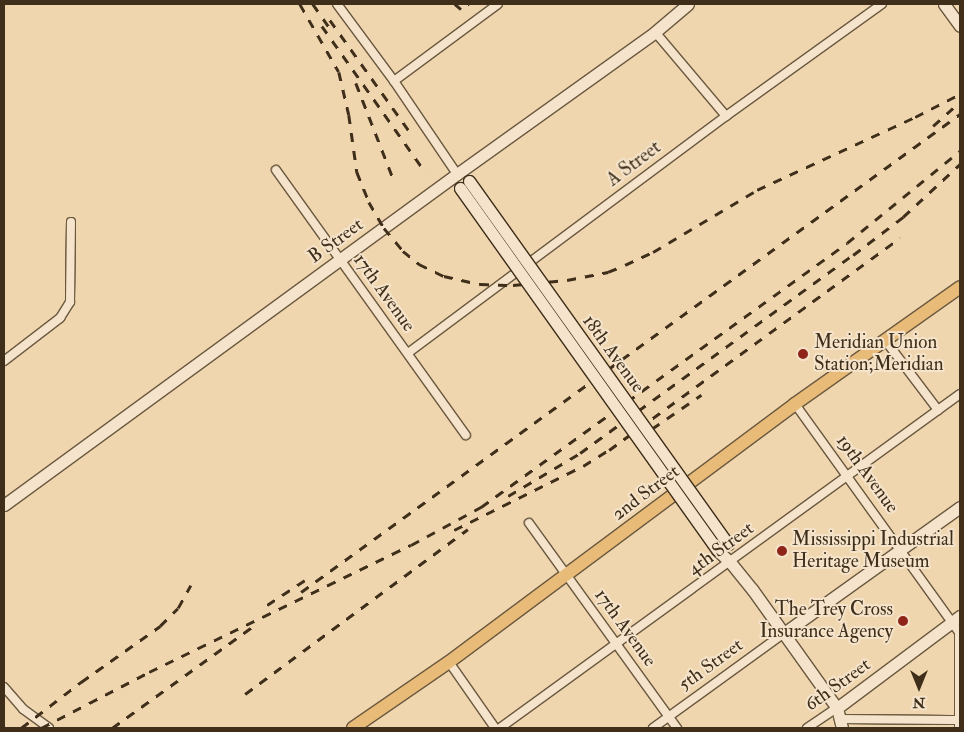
<!DOCTYPE html>
<html>
<head>
<meta charset="utf-8">
<style>
  body { margin:0 }
  #map { position:relative; width:964px; height:732px; overflow:hidden; background:#f0d6af; font-family:"IM FELL Double Pica",serif }
  div>[style] { position:absolute }
  .roads { filter:drop-shadow(1px 0 #6a583f) drop-shadow(-1px 0 #6a583f) drop-shadow(0 1px #6a583f) drop-shadow(0 -1px #6a583f) }
  .street>* { height:8px; margin:-4px; padding:0 4px; transform-origin:4px; border-radius:4px; background:#f5e4cb }
  .secondary>* { height:11px; margin:-5.5px; padding:0 5.5px; transform-origin:5.5px; border-radius:5.5px; background:#f5e4cb }
  .primary>* { height:12px; margin:-6px; padding:0 6px; transform-origin:6px; border-radius:6px; background:#e8bb78 }
  .rail>* { height:2.5px; margin-top:-1.25px; transform-origin:0; background:repeating-linear-gradient(90deg,#3e2e1a 0 9px,transparent 0 18px) }
  .bridges { filter:drop-shadow(1px 0 #3e2e1a) drop-shadow(-1px 0 #3e2e1a) drop-shadow(0 1px #3e2e1a) drop-shadow(0 -1px #3e2e1a) }
  .secondary-bridge>* { height:11px; margin:-5.5px; padding:0 5.5px; transform-origin:5.5px; border-radius:5.5px; background:#f5e4cb }
  .dots>* { width:14px; height:14px; translate:-50% -50%; box-sizing:border-box; border:2px solid #f5e4cb; border-radius:50% }
  span { translate:-50% -50%; white-space:nowrap; text-align:center; line-height:1.15; -webkit-text-stroke:4px #f5e4cb; paint-order:stroke }
  .street-label { font-size:19px; color:#3e2e1a }
  .poi-label { font-size:19px; color:#3e2e1a }
  .left { translate:0 -50%; text-align:left }
  .right { translate:-100% -50%; text-align:right }
  .frame { position:absolute; inset:0; border:5px solid #3e2e1a; pointer-events:none }
  .north { position:absolute; left:894px; top:662px; width:50px; height:50px; -webkit-text-stroke:4px #f5e4cb; paint-order:stroke; rotate:180deg; font-size:14px; font-weight:700; line-height:20px; text-align:center; color:#3e2e1a }
  .north::after { content:''; display:block; margin:auto; width:18px; height:22px; background:#3e2e1a; clip-path:polygon(50% 0,100% 100%,50% 72%,0 100%) }
</style>
</head>
<body>
<div id="map">
  <div class="roads">
    <div class="street">
      <i style="left:337px;top:4px;width:96px;rotate:53.5deg"></i>
      <i style="left:394px;top:81px;width:112px;rotate:55.9deg"></i>
      <i style="left:655px;top:32px;width:110px;rotate:49.8deg"></i>
      <i style="left:394px;top:81px;width:129px;rotate:-36.5deg"></i>
      <i style="left:276px;top:170px;width:326px;rotate:54.4deg"></i>
      <i style="left:885px;top:340px;width:88px;rotate:52.9deg"></i>
      <i style="left:408px;top:353px;width:397px;rotate:-36.7deg"></i>
      <i style="left:726px;top:116px;width:192px;rotate:-35.7deg"></i>
      <i style="left:4px;top:361px;width:71px;rotate:-37.5deg"></i>
      <i style="left:60px;top:318px;width:19px;rotate:-58deg"></i>
      <i style="left:70px;top:302px;width:80px;rotate:-89.3deg"></i>
      <i style="left:795px;top:404px;width:281px;rotate:54.3deg"></i>
      <i style="left:959px;top:632px;width:96px;rotate:90deg"></i>
      <i style="left:529px;top:523px;width:253px;rotate:54.2deg"></i>
      <i style="left:449px;top:662px;width:80px;rotate:55.1deg"></i>
      <i style="left:4px;top:687px;width:29px;rotate:49deg"></i>
      <i style="left:23px;top:709px;width:32px;rotate:36deg"></i>
      <i style="left:840px;top:719px;width:120px;rotate:0.5deg"></i>
      <i style="left:500px;top:728px;width:568px;rotate:-35.98deg"></i>
      <i style="left:653px;top:728px;width:162px;rotate:-35.9deg"></i>
      <i style="left:807px;top:728px;width:36px;rotate:-34deg"></i>
    </div>
    <div class="secondary">
      <i style="left:944px;top:4px;width:27px;rotate:54deg"></i>
      <i style="left:4px;top:505px;width:561px;rotate:-36.16deg"></i>
      <i style="left:457px;top:174px;width:244px;rotate:-35.6deg"></i>
      <i style="left:655px;top:32px;width:43px;rotate:-40.3deg"></i>
      <i style="left:717px;top:550px;width:18px;rotate:43deg"></i>
      <i style="left:730px;top:562px;width:35px;rotate:51deg"></i>
      <i style="left:752px;top:589px;width:146px;rotate:54.5deg"></i>
      <i style="left:837px;top:708px;width:21px;rotate:76deg"></i>
      <i style="left:784px;top:633px;width:216px;rotate:-35.6deg"></i>
      <i style="left:837px;top:708px;width:154px;rotate:-36.8deg"></i>
    </div>
    <div class="primary">
      <i style="left:353px;top:728px;width:116px;rotate:-34.5deg"></i>
      <i style="left:449px;top:662px;width:432px;rotate:-36.7deg"></i>
      <i style="left:795px;top:404px;width:202px;rotate:-35.3deg"></i>
    </div>
  </div>
  <div class="rail">
    <i style="left:300px;top:4px;width:78px;rotate:60.2deg"></i>
    <i style="left:339px;top:72px;width:44px;rotate:76.9deg"></i>
    <i style="left:349px;top:115px;width:58px;rotate:82deg"></i>
    <i style="left:357px;top:172px;width:32px;rotate:68deg"></i>
    <i style="left:369px;top:202px;width:30px;rotate:60deg"></i>
    <i style="left:384px;top:228px;width:30px;rotate:50deg"></i>
    <i style="left:403px;top:251px;width:21px;rotate:39deg"></i>
    <i style="left:419px;top:264px;width:28px;rotate:26deg"></i>
    <i style="left:444px;top:276px;width:37px;rotate:13deg"></i>
    <i style="left:480px;top:284px;width:33px;rotate:2deg"></i>
    <i style="left:513px;top:285px;width:54px;rotate:-5.3deg"></i>
    <i style="left:567px;top:280px;width:42px;rotate:-11deg"></i>
    <i style="left:608px;top:272px;width:18px;rotate:-22deg"></i>
    <i style="left:625px;top:265px;width:31px;rotate:-25deg"></i>
    <i style="left:653px;top:252px;width:121px;rotate:-30.8deg"></i>
    <i style="left:757px;top:190px;width:174px;rotate:-24.8deg"></i>
    <i style="left:915px;top:117px;width:51px;rotate:-27.1deg"></i>
    <i style="left:313px;top:4px;width:32px;rotate:55deg"></i>
    <i style="left:455px;top:4px;width:8px;rotate:40deg"></i>
    <i style="left:469px;top:4px;width:1px;rotate:45deg"></i>
    <i style="left:330px;top:20px;width:138px;rotate:54.5deg"></i>
    <i style="left:322px;top:26px;width:180px;rotate:54.7deg"></i>
    <i style="left:356px;top:83px;width:107px;rotate:68.7deg"></i>
    <i style="left:933px;top:126px;width:36px;rotate:-42deg"></i>
    <i style="left:637px;top:439px;width:78px;rotate:-34.5deg"></i>
    <i style="left:508px;top:496px;width:84px;rotate:-30.8deg"></i>
    <i style="left:580px;top:453px;width:337px;rotate:-36deg"></i>
    <i style="left:853px;top:255px;width:63px;rotate:-37.2deg"></i>
    <i style="left:903px;top:217px;width:78px;rotate:-42.9deg"></i>
    <i style="left:454px;top:530px;width:144px;rotate:-26.4deg"></i>
    <i style="left:583px;top:466px;width:31px;rotate:-32deg"></i>
    <i style="left:609px;top:450px;width:360px;rotate:-36.1deg"></i>
    <i style="left:301px;top:592px;width:814px;rotate:-35.95deg"></i>
    <i style="left:267px;top:605px;width:45px;rotate:-33.3deg"></i>
    <i style="left:245px;top:694px;width:277px;rotate:-36.5deg"></i>
    <i style="left:21px;top:728px;width:76px;rotate:-37.5deg"></i>
    <i style="left:81px;top:682px;width:97px;rotate:-35.3deg"></i>
    <i style="left:160px;top:626px;width:25px;rotate:-45deg"></i>
    <i style="left:178px;top:608px;width:26px;rotate:-61deg"></i>
    <i style="left:41px;top:728px;width:122px;rotate:-27.4deg"></i>
    <i style="left:149px;top:672px;width:291px;rotate:-25.9deg"></i>
    <i style="left:411px;top:545px;width:80px;rotate:-28.5deg"></i>
    <i style="left:481px;top:507px;width:451px;rotate:-35.8deg"></i>
    <i style="left:847px;top:243px;width:146px;rotate:-39.2deg"></i>
    <i style="left:112px;top:728px;width:173px;rotate:-35.8deg"></i>
  </div>
  <div class="bridges">
    <div class="secondary-bridge">
      <i style="left:469px;top:181px;width:446px;rotate:54.5deg"></i>
      <i style="left:460px;top:188px;width:444px;rotate:54.6deg"></i>
    </div>
  </div>
  <div class="dots">
    <i style="left:803px;top:354px;background:#8f2418"></i>
    <i style="left:782px;top:551px;background:#8f2418"></i>
    <i style="left:903px;top:621px;background:#8f2418"></i>
  </div>
  <div class="street-label">
    <span style="left:634px;top:164px;rotate:-37deg">A Street</span>
    <span style="left:336px;top:241px;rotate:-36deg">B Street</span>
    <span style="left:384px;top:293px;rotate:54deg">17th Avenue</span>
    <span style="left:613px;top:354px;rotate:54deg">18th Avenue</span>
    <span style="left:867px;top:474px;rotate:54deg">19th Avenue</span>
    <span style="left:646px;top:493px;rotate:-37deg">2nd Street</span>
    <span style="left:721px;top:549px;rotate:-36deg">4th Street</span>
    <span style="left:625px;top:628px;rotate:54deg">17th Avenue</span>
    <span style="left:711px;top:665px;rotate:-36deg">5th Street</span>
    <span style="left:838px;top:685px;rotate:-36deg">6th Street</span>
  </div>
  <div class="poi-label">
    <span class="left" style="left:814px;top:354px">Meridian Union<br>Station;Meridian</span>
    <span class="left" style="left:792px;top:551px">Mississippi Industrial<br>Heritage Museum</span>
    <span class="right" style="left:893px;top:621px">The Trey Cross<br>Insurance Agency</span>
  </div>
  <div class="frame"></div>
  <div class="north">N</div>
</div>
</body>
</html>
